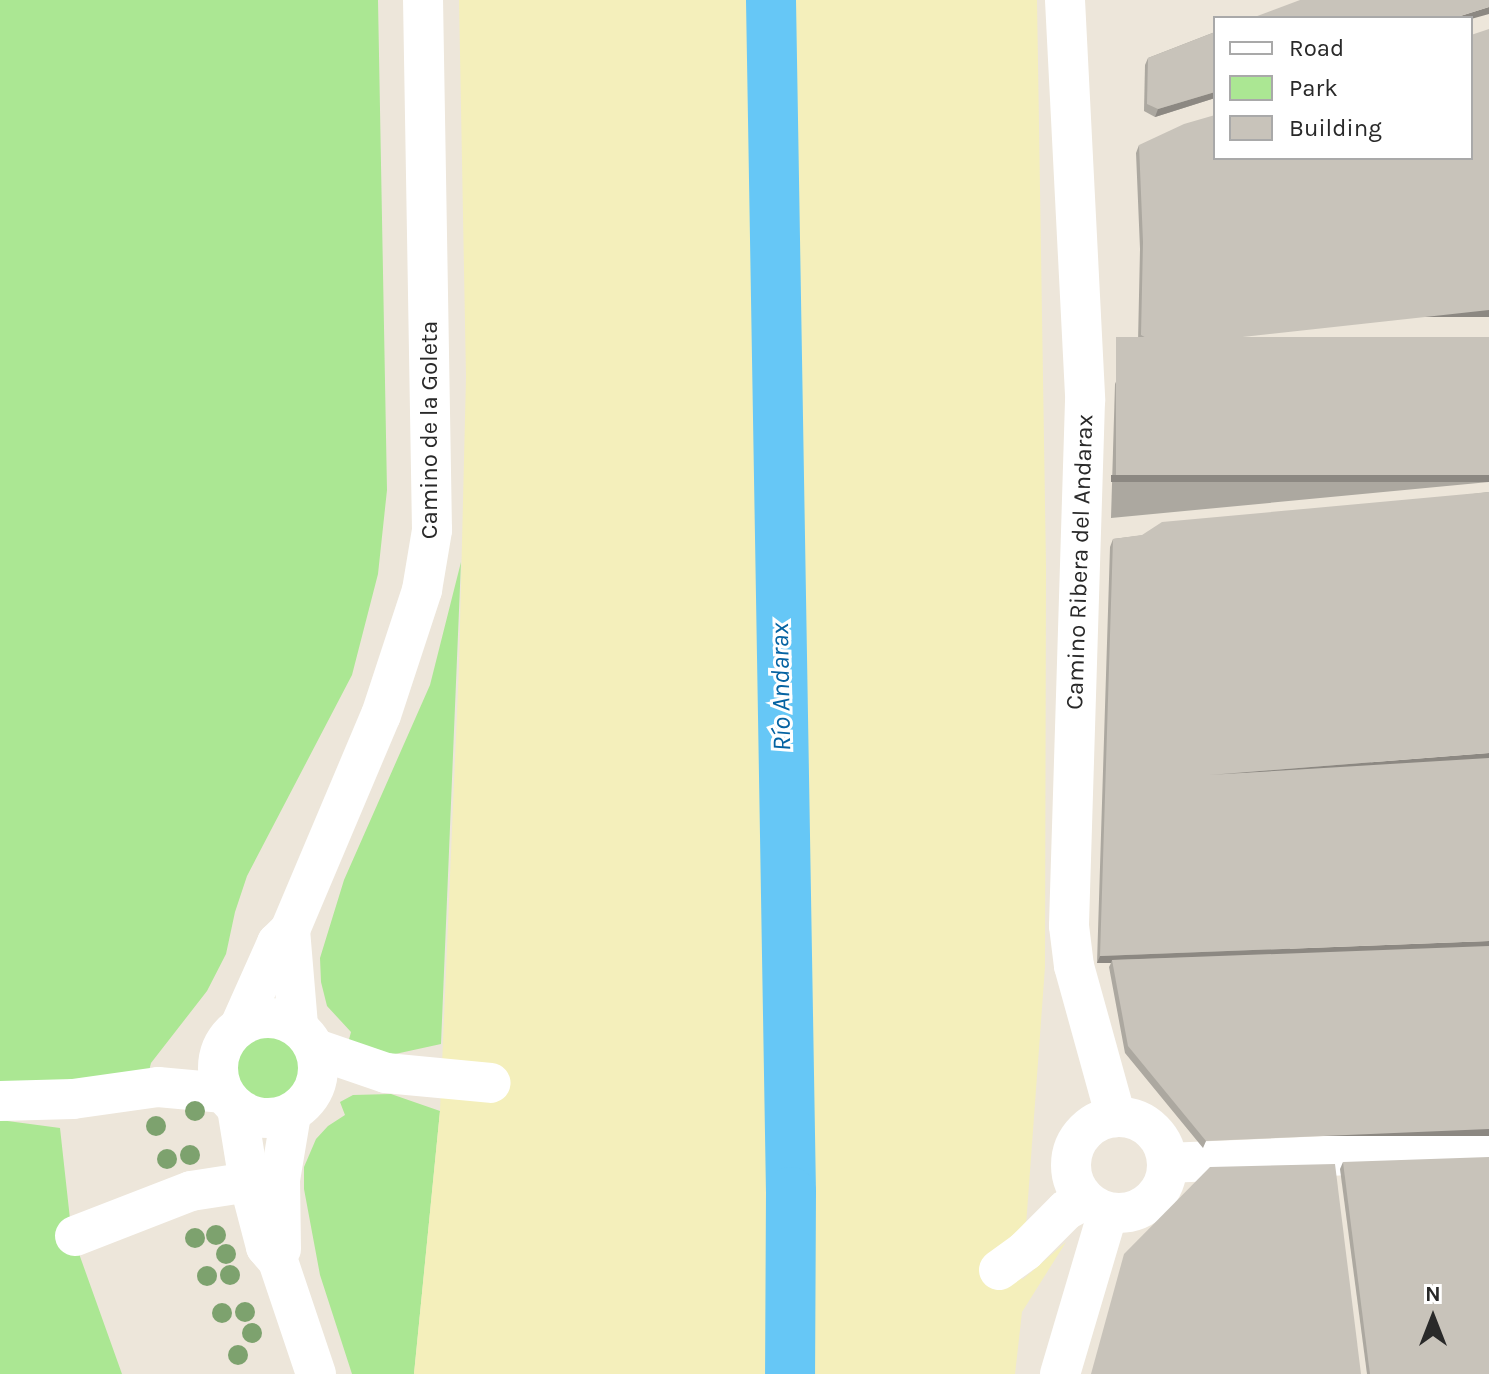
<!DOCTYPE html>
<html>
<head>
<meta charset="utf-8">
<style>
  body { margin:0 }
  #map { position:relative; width:1489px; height:1374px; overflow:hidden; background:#ede6da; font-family:Karla,sans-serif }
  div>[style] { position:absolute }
  .green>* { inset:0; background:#abe793 }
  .round { border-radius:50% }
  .sand>* { inset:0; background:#f4efbb }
  .river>* { height:50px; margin:-25px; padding:0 25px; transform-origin:25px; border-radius:25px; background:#66c7f6 }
  .minor>* { height:40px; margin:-20px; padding:0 20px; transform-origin:20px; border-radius:20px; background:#fff }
  .minor>.ring { margin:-20px; padding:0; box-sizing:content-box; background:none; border:40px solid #fff; border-radius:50% }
  .trees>* { width:20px; height:20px; margin:-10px; border-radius:50%; background:#7da26e }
  .wall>* { inset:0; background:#aca8a0 }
  .shaded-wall>* { inset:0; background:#8c8882; transform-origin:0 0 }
  .building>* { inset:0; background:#c8c3ba; transform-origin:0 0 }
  span { translate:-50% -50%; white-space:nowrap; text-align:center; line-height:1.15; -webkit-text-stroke:6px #fff; paint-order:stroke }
  .street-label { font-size:24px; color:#292929 }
  .water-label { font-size:26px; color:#0563a2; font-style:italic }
  .legend { position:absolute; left:1213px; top:16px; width:260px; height:144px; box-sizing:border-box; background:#fff; border:2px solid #a9a9a9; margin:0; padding:10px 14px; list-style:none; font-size:24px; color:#292929 }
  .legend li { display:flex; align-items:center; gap:16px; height:40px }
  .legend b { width:40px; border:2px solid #a9a9a9 }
  .north { position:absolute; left:1393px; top:1278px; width:80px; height:80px; -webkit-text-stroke:6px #fff; paint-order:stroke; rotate:0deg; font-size:22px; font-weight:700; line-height:32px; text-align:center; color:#292929 }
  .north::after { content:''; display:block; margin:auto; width:28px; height:36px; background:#292929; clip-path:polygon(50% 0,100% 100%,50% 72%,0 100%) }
</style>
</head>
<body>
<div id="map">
  <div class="green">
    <i style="clip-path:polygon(0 0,378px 0,387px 490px,378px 574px,352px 675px,247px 876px,235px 912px,226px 954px,207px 991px,151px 1063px,148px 1075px,0 1087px)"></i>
    <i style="clip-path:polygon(461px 562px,441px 1044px,386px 1056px,347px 1047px,351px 1032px,327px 1006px,321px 982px,320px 958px,344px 880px,430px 685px)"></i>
    <i class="round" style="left:236px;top:1035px;width:66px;height:66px"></i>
    <i style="clip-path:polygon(391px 1094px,440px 1111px,414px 1374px,352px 1374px,320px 1275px,304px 1189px,304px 1167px,316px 1139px,328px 1126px,345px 1115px,340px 1102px,353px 1095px)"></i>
    <i style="clip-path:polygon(0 1120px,60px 1128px,70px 1219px,77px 1248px,122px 1374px,0 1374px)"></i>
  </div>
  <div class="sand">
    <i style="clip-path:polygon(459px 0,1037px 0,1046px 567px,1045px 967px,1022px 1280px,1066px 1242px,1022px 1312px,1015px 1374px,414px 1374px,440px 1111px,459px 666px,466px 377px)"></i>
  </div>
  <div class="river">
    <i style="left:771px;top:0;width:1192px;rotate:89.04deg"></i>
    <i style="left:791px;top:1192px;width:182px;rotate:90.3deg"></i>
  </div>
  <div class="minor">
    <i style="left:1065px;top:0;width:401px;rotate:87.1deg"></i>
    <i style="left:1085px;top:401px;width:525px;rotate:91.75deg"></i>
    <i style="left:1069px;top:926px;width:40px;rotate:82.9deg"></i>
    <i style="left:1074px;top:966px;width:157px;rotate:74.5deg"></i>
    <i style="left:290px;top:930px;width:96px;rotate:85.2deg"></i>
    <i class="ring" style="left:218px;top:1018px;width:60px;height:60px"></i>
    <i style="left:240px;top:1026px;width:91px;rotate:-66deg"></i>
    <i style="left:277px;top:943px;width:18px;rotate:-45deg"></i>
    <i style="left:290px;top:930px;width:233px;rotate:-67.1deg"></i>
    <i style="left:381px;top:715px;width:132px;rotate:-71.8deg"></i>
    <i style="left:422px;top:590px;width:61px;rotate:-80.5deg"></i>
    <i style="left:432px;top:530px;width:530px;rotate:-90.97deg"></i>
    <i style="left:316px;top:1049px;width:74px;rotate:18.9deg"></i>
    <i style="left:386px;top:1073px;width:105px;rotate:5.4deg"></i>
    <i style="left:0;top:1101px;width:73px;rotate:-1.6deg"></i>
    <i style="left:73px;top:1099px;width:86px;rotate:-8deg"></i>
    <i style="left:158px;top:1087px;width:66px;rotate:5.2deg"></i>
    <i style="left:237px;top:1108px;width:75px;rotate:80.8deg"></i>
    <i style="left:249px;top:1182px;width:67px;rotate:75.3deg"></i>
    <i style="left:266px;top:1247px;width:18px;rotate:49deg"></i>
    <i style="left:278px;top:1261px;width:119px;rotate:71.4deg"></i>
    <i class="ring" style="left:1071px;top:1117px;width:56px;height:56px"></i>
    <i style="left:1167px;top:1163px;width:322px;rotate:-2.5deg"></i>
    <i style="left:75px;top:1236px;width:124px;rotate:-21.2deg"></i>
    <i style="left:191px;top:1191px;width:59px;rotate:-8.8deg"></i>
    <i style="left:281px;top:1249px;width:69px;rotate:-90.8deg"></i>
    <i style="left:280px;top:1180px;width:67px;rotate:-80.5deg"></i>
    <i style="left:999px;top:1270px;width:32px;rotate:-36deg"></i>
    <i style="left:1025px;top:1251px;width:58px;rotate:-45deg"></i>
    <i style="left:1066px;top:1210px;width:21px;rotate:-28deg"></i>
    <i style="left:1060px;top:1374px;width:159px;rotate:-73.5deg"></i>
    <i style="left:1105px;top:1222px;width:11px;rotate:-52deg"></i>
  </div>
  <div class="trees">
    <i style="left:195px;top:1111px"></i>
    <i style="left:156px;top:1126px"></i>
    <i style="left:190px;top:1155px"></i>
    <i style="left:167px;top:1159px"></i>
    <i style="left:216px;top:1235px"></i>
    <i style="left:195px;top:1238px"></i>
    <i style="left:226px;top:1254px"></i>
    <i style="left:230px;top:1275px"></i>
    <i style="left:207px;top:1276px"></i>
    <i style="left:245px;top:1312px"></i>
    <i style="left:222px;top:1313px"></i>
    <i style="left:252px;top:1333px"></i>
    <i style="left:238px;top:1355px"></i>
  </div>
  <div class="wall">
    <i style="clip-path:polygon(1215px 32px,1215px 98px,1155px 117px,1144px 111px,1145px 65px,1148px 58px)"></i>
    <i style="clip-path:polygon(1139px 145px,1471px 158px,1158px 353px,1138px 342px,1140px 249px,1136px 153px)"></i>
    <i style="clip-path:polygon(1489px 337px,1489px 482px,1111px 518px,1115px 384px,1118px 377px)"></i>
    <i style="clip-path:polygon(1489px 492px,1203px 1148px,1125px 1053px,1109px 967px,1111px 963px,1097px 963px,1110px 547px,1113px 539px)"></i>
    <i style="clip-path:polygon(1343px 1162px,1489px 1374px,1367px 1374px,1340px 1169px)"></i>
  </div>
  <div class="shaded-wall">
    <i style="clip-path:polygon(1489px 7px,1489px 14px,1471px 19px,1471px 18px,1454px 18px)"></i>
    <i style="clip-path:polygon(1215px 92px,1215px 98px,1155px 117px,1158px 109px)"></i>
    <i style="left:1489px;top:310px;width:7px;height:330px;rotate:90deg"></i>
    <i style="left:1489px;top:475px;width:7px;height:378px;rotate:90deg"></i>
    <i style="clip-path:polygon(1489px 753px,1489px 760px,1209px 775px)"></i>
    <i style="clip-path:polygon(1489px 941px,1489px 948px,1112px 960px,1111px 963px,1097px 963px,1100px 956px)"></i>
    <i style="left:1489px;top:1129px;width:7px;height:283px;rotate:90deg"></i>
  </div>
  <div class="building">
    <i style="clip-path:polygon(1300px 0,1489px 0,1489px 7px,1454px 18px,1252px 18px)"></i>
    <i style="clip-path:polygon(1489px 29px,1489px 310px,1161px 346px,1141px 335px,1143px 242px,1139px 145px,1184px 124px,1215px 115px,1215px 158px,1471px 158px,1471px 35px)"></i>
    <i style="clip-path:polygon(1215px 32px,1215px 92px,1158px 109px,1147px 104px,1148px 58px)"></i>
    <i style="left:1489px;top:337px;width:138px;height:373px;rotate:90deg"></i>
    <i style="clip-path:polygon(1489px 492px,1489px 753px,1209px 775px,1489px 758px,1489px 941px,1100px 956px,1113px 539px,1142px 535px,1162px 522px)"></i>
    <i style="clip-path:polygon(1489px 946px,1489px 1129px,1206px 1141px,1128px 1046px,1112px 960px)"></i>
    <i style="clip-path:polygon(1489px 1157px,1489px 1374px,1370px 1374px,1343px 1162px)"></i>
    <i style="clip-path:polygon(1335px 1164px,1361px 1374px,1091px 1374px,1124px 1254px,1210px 1167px)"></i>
  </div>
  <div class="street-label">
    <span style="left:430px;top:430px;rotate:-90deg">Camino de la Goleta</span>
    <span style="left:1080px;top:562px;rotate:-88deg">Camino Ribera del Andarax</span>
  </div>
  <div class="water-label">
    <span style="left:781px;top:687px;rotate:-91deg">Río Andarax</span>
  </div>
  <ul class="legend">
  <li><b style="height:10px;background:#fff"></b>Road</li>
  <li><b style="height:22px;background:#abe793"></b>Park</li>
  <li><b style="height:22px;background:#c8c3ba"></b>Building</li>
  </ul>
  <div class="north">N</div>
</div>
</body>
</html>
